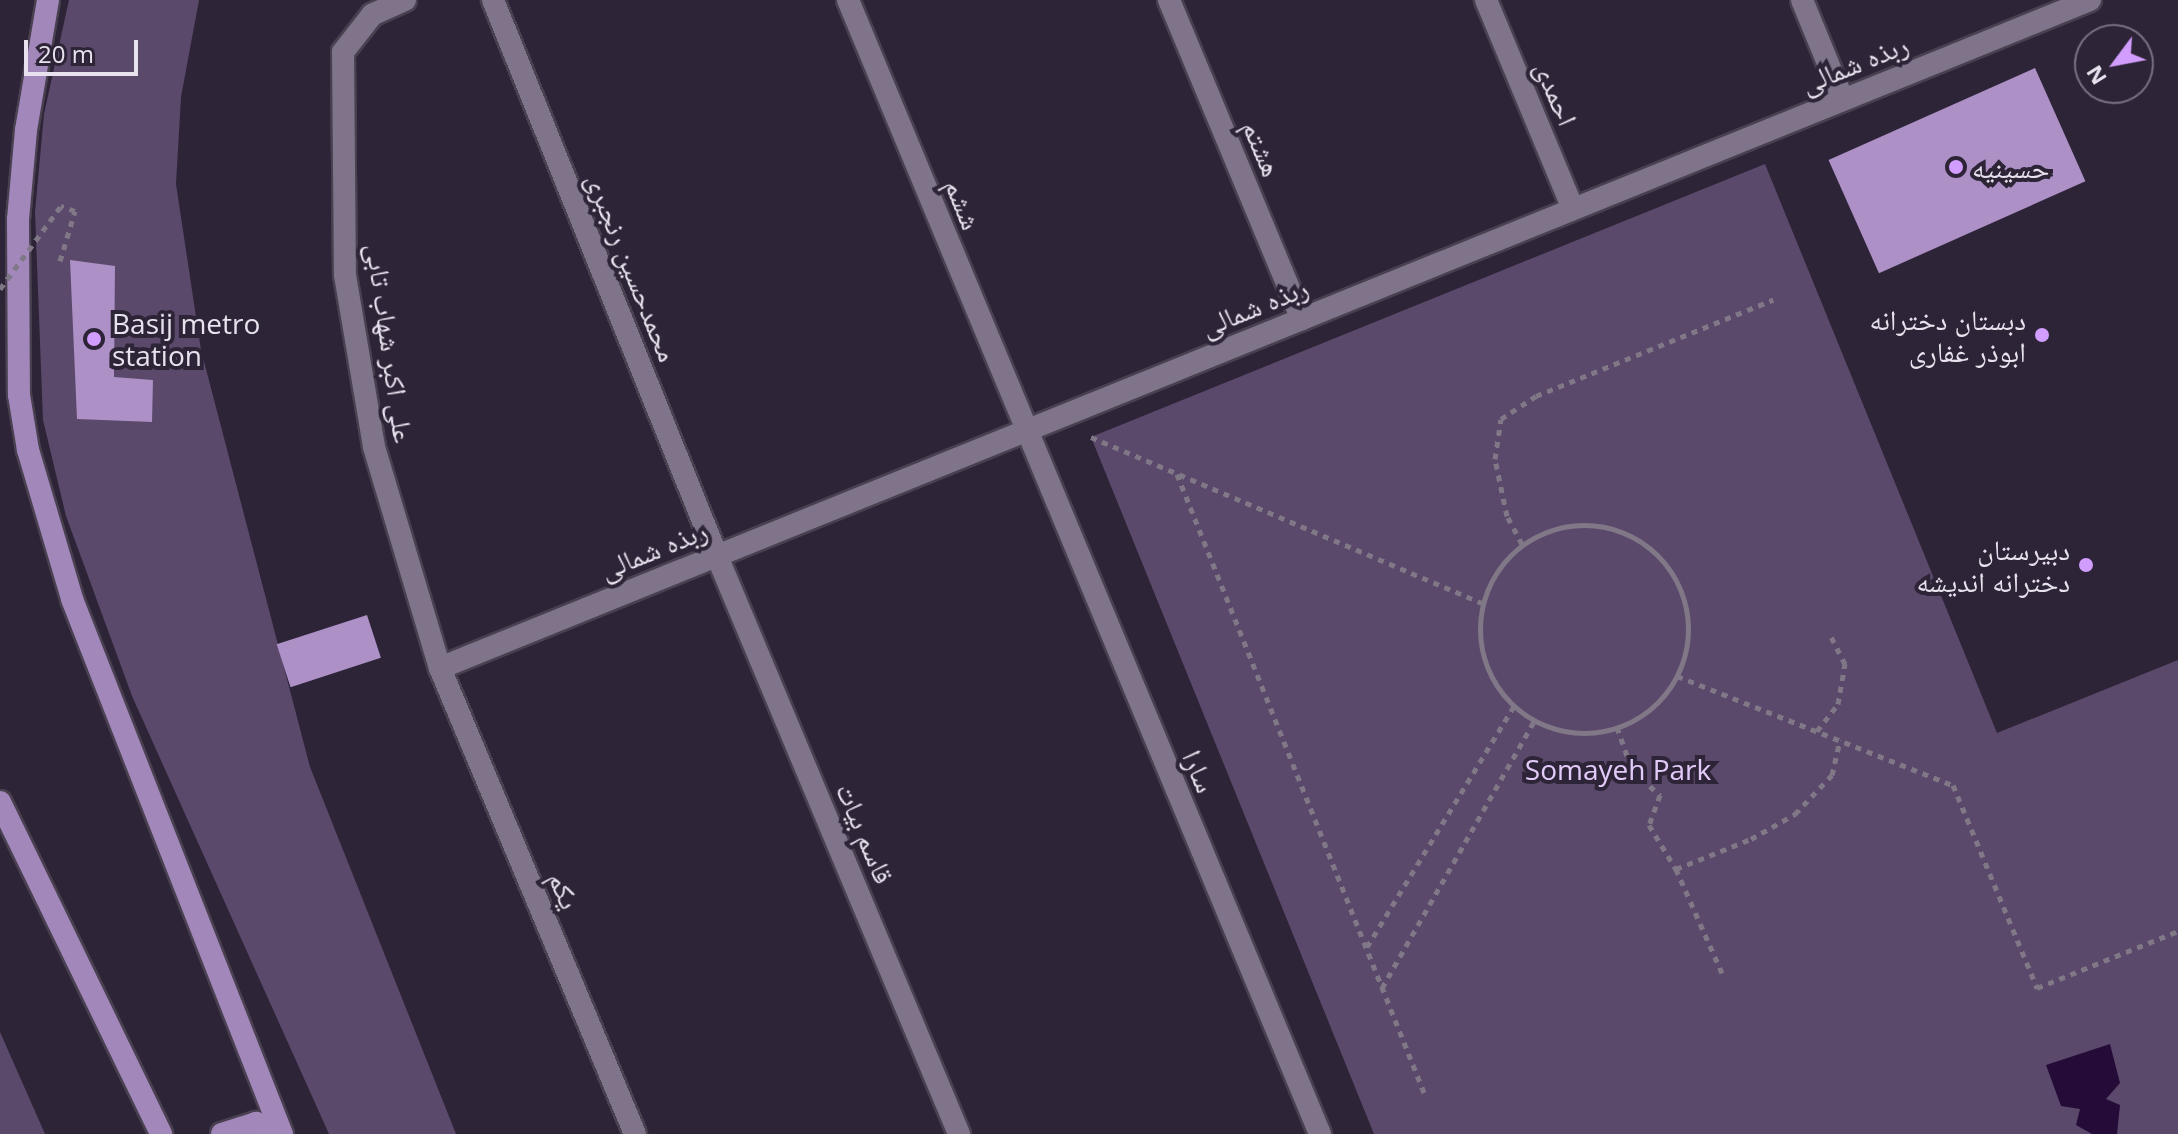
<!DOCTYPE html>
<html>
<head>
<meta charset="utf-8">
<style>
  body { margin:0 }
  #map { position:relative; width:2178px; height:1134px; overflow:hidden; background:#2e2437; font-family:"Open Sans","Noto Naskh Arabic",sans-serif }
  div>[style] { position:absolute }
  .green>* { inset:0; background:#5b496b }
  .water>* { inset:0; background:#250b37 }
  .building>* { inset:0; background:#ac90c6; transform-origin:0 0 }
  .path>* { height:5px; margin-top:-2.5px; transform-origin:0; background:repeating-linear-gradient(90deg,#807787 0 6px,transparent 0 12px) }
  .path>.ring { margin:-2.5px; padding:0; box-sizing:content-box; background:none; border:5px solid #807787; border-radius:50% }
  .roads { filter:drop-shadow(2px 0 #494050) drop-shadow(-2px 0 #494050) drop-shadow(0 2px #494050) drop-shadow(0 -2px #494050) }
  .minor>* { height:22px; margin:-11px; padding:0 11px; transform-origin:11px; border-radius:11px; background:#7f748a }
  .trunk>* { height:22px; margin:-11px; padding:0 11px; transform-origin:11px; border-radius:11px; background:#a287bb }
  .path-bridge>* { height:5px; margin-top:-2.5px; transform-origin:0; background:repeating-linear-gradient(90deg,#807787 0 6px,transparent 0 12px) }
  .dots>* { width:22px; height:22px; translate:-50% -50%; box-sizing:border-box; border:4px solid #2e2437; border-radius:50% }
  span { translate:-50% -50%; white-space:nowrap; text-align:center; line-height:1.15; -webkit-text-stroke:8px #2e2437; paint-order:stroke }
  .street-label { font-size:28px; color:#e8e2ee }
  .poi-label { font-size:28px; color:#e8e2ee }
  .left { translate:0 -50%; text-align:left }
  .right { translate:-100% -50%; text-align:right }
  .park-label { font-size:28px; color:#e2caf9 }
  .north { position:absolute; left:2074px; top:24px; width:80px; height:80px; box-sizing:border-box; background:#2e2437; border:2px solid #787080; border-radius:50%; rotate:238deg; font-size:22px; font-weight:700; line-height:32px; text-align:center; color:#e8e2ee }
  .north::after { content:''; display:block; margin:auto; width:28px; height:36px; background:#d19dfe; clip-path:polygon(50% 0,100% 100%,50% 72%,0 100%) }
  .scale { position:absolute; left:24px; top:40px; width:114px; height:36px; box-sizing:border-box; border:4px solid #e8e2ee; border-top:0; padding-left:10px; font-size:24px; line-height:28px; white-space:nowrap; color:#e8e2ee; -webkit-text-stroke:6px #2e2437; paint-order:stroke }
</style>
</head>
<body>
<div id="map">
  <div class="green">
    <i style="clip-path:polygon(69px 0,199px 0,181px 97px,176px 184px,201px 350px,310px 767px,456px 1134px,329px 1134px,132px 696px,66px 516px,43px 420px,35px 212px,44px 114px)"></i>
    <i style="clip-path:polygon(1765px 164px,1997px 733px,2178px 660px,2178px 1134px,1374px 1134px,1091px 437px)"></i>
    <i style="clip-path:polygon(0 1032px,45px 1134px,0 1134px)"></i>
  </div>
  <div class="water">
    <i style="clip-path:polygon(2110px 1044px,2120px 1083px,2106px 1099px,2120px 1105px,2117px 1134px,2092px 1134px,2076px 1125px,2080px 1109px,2061px 1106px,2046px 1065px)"></i>
  </div>
  <div class="building">
    <i style="left:2035px;top:68px;width:124px;height:226px;rotate:66deg"></i>
    <i style="clip-path:polygon(70px 260px,115px 266px,114px 377px,153px 380px,152px 422px,77px 419px)"></i>
    <i style="left:367px;top:615px;width:45px;height:95px;rotate:72deg"></i>
  </div>
  <div class="path">
    <i style="left:60px;top:261px;width:52px;rotate:-73.3deg"></i>
    <i style="left:75px;top:211px;width:15px;rotate:-160deg"></i>
    <i style="left:1091px;top:437px;width:426px;rotate:23deg"></i>
    <i style="left:1177px;top:474px;width:669px;rotate:68.23deg"></i>
    <i class="ring" style="left:1480px;top:525px;width:203px;height:203px"></i>
    <i style="left:1522px;top:544px;width:32px;rotate:-118deg"></i>
    <i style="left:1507px;top:516px;width:58px;rotate:-101.9deg"></i>
    <i style="left:1495px;top:459px;width:40px;rotate:-81.5deg"></i>
    <i style="left:1501px;top:419px;width:42px;rotate:-33.3deg"></i>
    <i style="left:1536px;top:396px;width:256px;rotate:-22.1deg"></i>
    <i style="left:1677px;top:676px;width:297px;rotate:21.6deg"></i>
    <i style="left:1953px;top:785px;width:220px;rotate:67.5deg"></i>
    <i style="left:2037px;top:988px;width:152px;rotate:-22deg"></i>
    <i style="left:1617px;top:727px;width:46px;rotate:70.8deg"></i>
    <i style="left:1632px;top:770px;width:38px;rotate:42deg"></i>
    <i style="left:1660px;top:795px;width:32px;rotate:110deg"></i>
    <i style="left:1649px;top:825px;width:52px;rotate:58.5deg"></i>
    <i style="left:1817px;top:731px;width:34px;rotate:-52deg"></i>
    <i style="left:1838px;top:704px;width:41px;rotate:-80.1deg"></i>
    <i style="left:1845px;top:664px;width:33px;rotate:-117deg"></i>
    <i style="left:1367px;top:947px;width:282px;rotate:-58.6deg"></i>
    <i style="left:1722px;top:973px;width:114px;rotate:-113.9deg"></i>
    <i style="left:1676px;top:869px;width:81px;rotate:-21.8deg"></i>
    <i style="left:1751px;top:839px;width:51px;rotate:-29.6deg"></i>
    <i style="left:1795px;top:814px;width:54px;rotate:-46.5deg"></i>
    <i style="left:1832px;top:775px;width:36px;rotate:-77deg"></i>
    <i style="left:1382px;top:988px;width:307px;rotate:-60.3deg"></i>
  </div>
  <div class="roads">
    <div class="minor">
      <i style="left:405px;top:0;width:36px;rotate:156deg"></i>
      <i style="left:372px;top:15px;width:47px;rotate:128.1deg"></i>
      <i style="left:343px;top:52px;width:223px;rotate:89.5deg"></i>
      <i style="left:345px;top:275px;width:174px;rotate:80.4deg"></i>
      <i style="left:374px;top:447px;width:231px;rotate:73.4deg"></i>
      <i style="left:440px;top:668px;width:505px;rotate:67.29deg"></i>
      <i style="left:493px;top:0;width:599px;rotate:68.06deg"></i>
      <i style="left:717px;top:556px;width:627px;rotate:67.28deg"></i>
      <i style="left:848px;top:0;width:1228px;rotate:67.4deg"></i>
      <i style="left:1169px;top:0;width:346px;rotate:67.4deg"></i>
      <i style="left:1486px;top:0;width:226px;rotate:67.4deg"></i>
      <i style="left:1802px;top:0;width:108px;rotate:67.7deg"></i>
      <i style="left:440px;top:668px;width:1780px;rotate:-22.04deg"></i>
    </div>
    <div class="trunk">
      <i style="left:48px;top:0;width:132px;rotate:99.6deg"></i>
      <i style="left:26px;top:130px;width:89px;rotate:95.1deg"></i>
      <i style="left:18px;top:219px;width:176px;rotate:89.7deg"></i>
      <i style="left:19px;top:395px;width:56px;rotate:80.7deg"></i>
      <i style="left:28px;top:450px;width:155px;rotate:73.5deg"></i>
      <i style="left:72px;top:599px;width:575px;rotate:68.57deg"></i>
      <i style="left:0;top:802px;width:369px;rotate:64.1deg"></i>
      <i style="left:222px;top:1134px;width:36px;rotate:-18deg"></i>
      <i style="left:256px;top:1123px;width:18px;rotate:38deg"></i>
    </div>
  </div>
  <div class="path-bridge">
    <i style="left:0;top:289px;width:103px;rotate:-53.7deg"></i>
  </div>
  <div class="dots">
    <i style="left:1956px;top:167px;background:#d19dfe"></i>
    <i style="left:2042px;top:335px;background:#d19dfe"></i>
    <i style="left:94px;top:339px;background:#d19dfe"></i>
    <i style="left:2086px;top:565px;background:#d19dfe"></i>
  </div>
  <div class="street-label">
    <span style="left:1854px;top:63px;rotate:-22deg">ربذه شمالی</span>
    <span style="left:1557px;top:93px;rotate:67deg">احمدی</span>
    <span style="left:1263px;top:148px;rotate:67deg">هشتم</span>
    <span style="left:964px;top:204px;rotate:68deg">ششم</span>
    <span style="left:633px;top:267px;rotate:68deg">محمدحسین رنجبری</span>
    <span style="left:1254px;top:306px;rotate:-22deg">ربذه شمالی</span>
    <span style="left:391px;top:343px;rotate:82deg">علی اکبر شهاب تابی</span>
    <span style="left:653px;top:549px;rotate:-22deg">ربذه شمالی</span>
    <span style="left:1200px;top:771px;rotate:67deg">سارا</span>
    <span style="left:866px;top:833px;rotate:67deg">قاسم بیات</span>
    <span style="left:565px;top:890px;rotate:67deg">یکم</span>
  </div>
  <div class="poi-label">
    <span class="left" style="left:1972px;top:167px">حسینیه</span>
    <span class="right" style="left:2026px;top:335px">دبستان دخترانه<br>ابوذر غفاری</span>
    <span class="left" style="left:112px;top:339px">Basij metro<br>station</span>
    <span class="right" style="left:2070px;top:565px">دبیرستان<br>دخترانه اندیشه</span>
  </div>
  <div class="park-label">
    <span style="left:1618px;top:769px">Somayeh Park</span>
  </div>
  <div class="north">N</div>
  <div class="scale">20 m</div>
</div>
</body>
</html>
